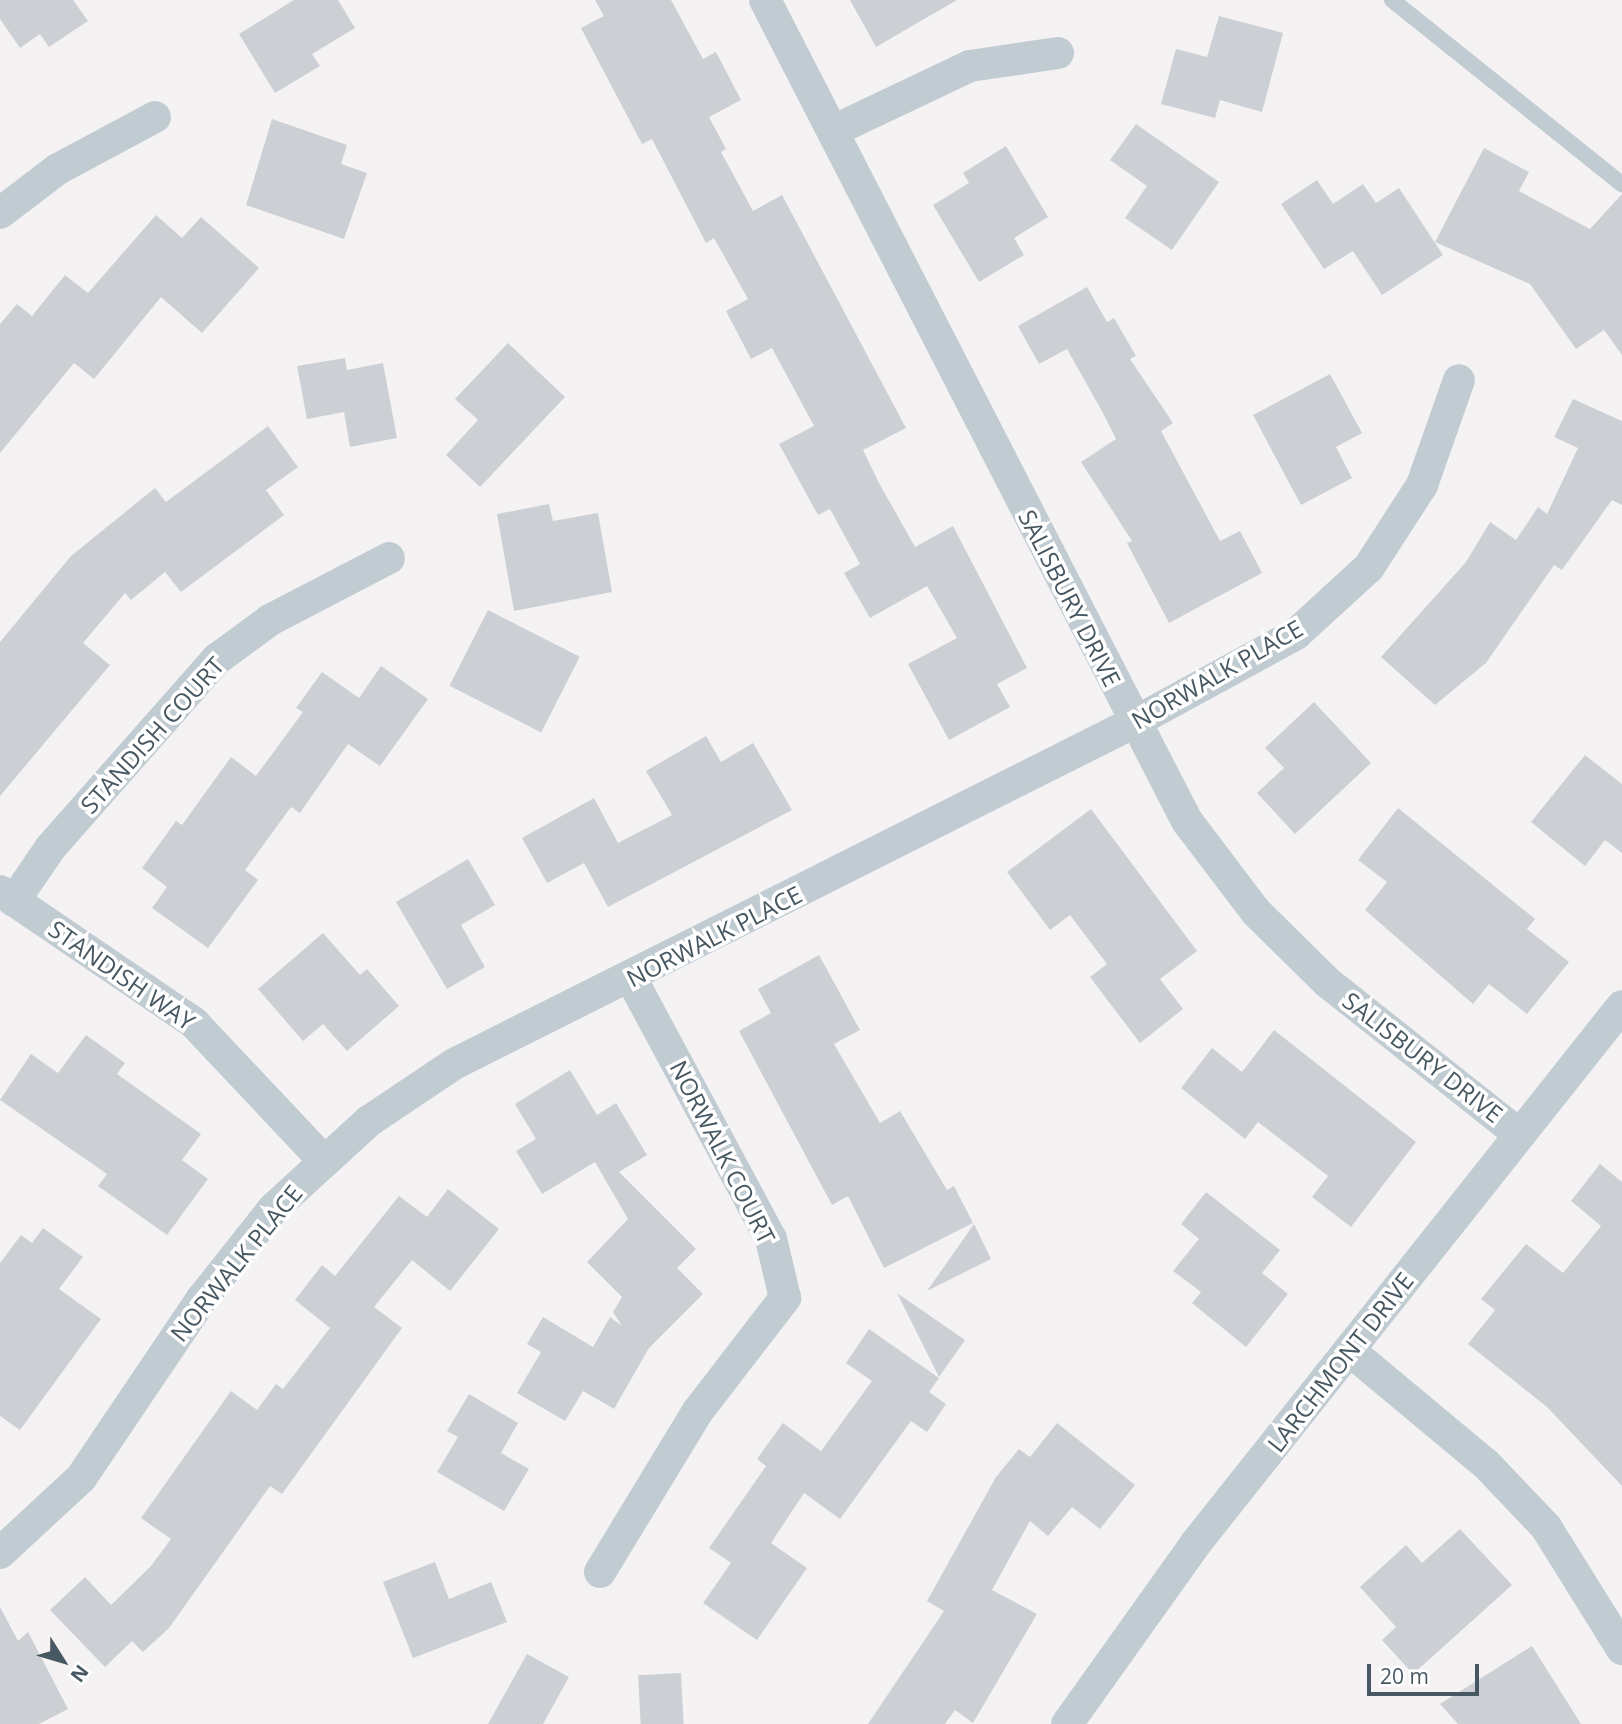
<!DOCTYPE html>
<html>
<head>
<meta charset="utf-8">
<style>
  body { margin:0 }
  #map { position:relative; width:1622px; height:1724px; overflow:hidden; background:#f5f2f3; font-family:"Open Sans",sans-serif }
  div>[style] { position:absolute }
  .building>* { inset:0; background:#ccd0d5; transform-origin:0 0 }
  .service>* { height:16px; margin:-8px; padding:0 8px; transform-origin:8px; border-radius:8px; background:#c0cbd2 }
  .minor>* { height:32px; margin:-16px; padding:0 16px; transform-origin:16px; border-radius:16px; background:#c0cbd2 }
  span { translate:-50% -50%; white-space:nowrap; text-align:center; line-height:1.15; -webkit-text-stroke:7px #fff; paint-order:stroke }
  .street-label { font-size:24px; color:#485862 }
  .north { position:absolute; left:28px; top:1626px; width:70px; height:70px; -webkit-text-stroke:5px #fff; paint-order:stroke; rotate:127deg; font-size:19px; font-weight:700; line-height:28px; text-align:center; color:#485862 }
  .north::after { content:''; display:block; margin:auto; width:24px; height:32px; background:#485862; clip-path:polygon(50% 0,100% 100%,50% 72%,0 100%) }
  .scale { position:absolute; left:1367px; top:1664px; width:112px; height:32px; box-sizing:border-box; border:4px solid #485862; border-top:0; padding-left:9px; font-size:21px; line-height:24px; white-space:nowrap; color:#485862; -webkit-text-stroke:5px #fff; paint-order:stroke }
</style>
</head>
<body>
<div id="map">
  <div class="building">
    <i style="clip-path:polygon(0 0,73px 0,88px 21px,49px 47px,40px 34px,20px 48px,0 19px)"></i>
    <i style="clip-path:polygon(294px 0,338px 0,355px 28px,312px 54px,320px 66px,275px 93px,239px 34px)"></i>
    <i style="clip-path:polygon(595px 0,671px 0,703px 59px,716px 52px,741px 100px,709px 117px,726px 149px,721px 152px,753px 211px,782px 195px,906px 428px,863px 450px,879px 483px,915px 547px,953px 526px,1027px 668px,997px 684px,1010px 707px,949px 740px,908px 664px,957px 638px,927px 586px,870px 618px,844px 573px,860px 564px,830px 509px,818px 515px,779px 444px,814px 426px,772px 348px,751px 359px,726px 311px,748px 299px,714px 238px,706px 243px,652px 139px,642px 144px,581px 28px,604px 16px)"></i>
    <i style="clip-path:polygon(850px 0,957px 0,876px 47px)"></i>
    <i style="clip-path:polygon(1219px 16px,1283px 33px,1262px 112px,1220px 100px,1215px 118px,1161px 104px,1176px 49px,1207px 57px)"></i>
    <i style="clip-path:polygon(272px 119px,347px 145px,341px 164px,367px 173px,344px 239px,246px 205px)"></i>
    <i style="clip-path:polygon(1136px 124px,1219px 182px,1172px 250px,1125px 218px,1147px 186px,1110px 160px)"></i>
    <i style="clip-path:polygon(1006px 146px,1048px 217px,1014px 238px,1024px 255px,979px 282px,933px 205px,969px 183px,963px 173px)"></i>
    <i style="clip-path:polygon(1484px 148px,1529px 172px,1519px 191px,1590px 229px,1622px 194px,1622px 355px,1604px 330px,1576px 349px,1530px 284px,1435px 242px)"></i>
    <i style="clip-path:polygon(1317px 180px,1333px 204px,1363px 184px,1376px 203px,1399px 188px,1443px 255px,1382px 295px,1353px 251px,1324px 269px,1281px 204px)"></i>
    <i style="clip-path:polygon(156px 215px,182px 238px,201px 217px,259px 268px,202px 333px,161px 297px,94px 379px,74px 363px,0 453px,0 324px,17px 304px,32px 316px,65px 275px,88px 293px)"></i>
    <i style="clip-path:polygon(1087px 287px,1107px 322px,1114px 318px,1136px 356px,1130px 359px,1173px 423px,1161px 431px,1220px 541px,1240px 531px,1262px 573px,1169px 623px,1127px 543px,1132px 541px,1081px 462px,1116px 439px,1103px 413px,1067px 349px,1039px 364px,1018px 326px)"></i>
    <i style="clip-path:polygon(508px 343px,565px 397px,480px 487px,446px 455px,478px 420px,455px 399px)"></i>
    <i style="clip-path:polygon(345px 358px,347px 370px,383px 363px,397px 438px,350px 447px,344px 412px,307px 419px,297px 366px)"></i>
    <i style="clip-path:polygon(1330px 374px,1362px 433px,1336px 447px,1352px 478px,1301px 505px,1253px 415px)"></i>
    <i style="clip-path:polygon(1573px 399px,1622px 421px,1622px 505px,1612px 500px,1562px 570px,1554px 565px,1486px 663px,1435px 705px,1381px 657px,1466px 562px,1490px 522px,1516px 540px,1538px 507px,1547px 514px,1578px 448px,1554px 437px)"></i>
    <i style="clip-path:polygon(268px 426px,298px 467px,266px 490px,284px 515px,181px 592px,165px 572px,131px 600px,125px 593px,83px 643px,110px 665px,0 796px,0 642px,71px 556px,155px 488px,166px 502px)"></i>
    <i style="clip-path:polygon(549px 504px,553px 521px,598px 513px,612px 592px,514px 611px,497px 514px)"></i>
    <i style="left:488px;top:610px;width:103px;height:85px;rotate:27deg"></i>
    <i style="clip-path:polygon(381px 666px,428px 699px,380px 766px,348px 744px,300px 813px,291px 807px,245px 870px,258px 880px,208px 948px,152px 908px,167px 887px,142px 868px,176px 821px,182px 825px,231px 757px,256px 776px,303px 712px,296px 708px,322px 672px,359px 698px)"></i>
    <i style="clip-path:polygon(1314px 702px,1371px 763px,1295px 834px,1257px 793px,1284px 768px,1265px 748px)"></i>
    <i style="clip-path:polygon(706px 736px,721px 762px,753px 743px,792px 810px,608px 907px,584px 863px,547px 883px,522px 838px,594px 798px,618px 843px,672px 815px,646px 771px)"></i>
    <i style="clip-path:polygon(1585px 755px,1622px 784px,1622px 853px,1605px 840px,1585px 866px,1531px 822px)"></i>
    <i style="clip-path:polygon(1398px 808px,1535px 919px,1527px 929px,1569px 962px,1527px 1014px,1489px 984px,1473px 1004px,1365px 910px,1387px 882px,1358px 860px)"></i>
    <i style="clip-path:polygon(1091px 809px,1197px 951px,1160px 979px,1183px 1009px,1140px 1043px,1090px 977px,1107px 964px,1070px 915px,1050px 930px,1007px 872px)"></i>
    <i style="clip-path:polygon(468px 859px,495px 905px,461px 925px,485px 967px,447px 989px,396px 902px)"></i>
    <i style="clip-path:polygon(323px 933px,360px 975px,367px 969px,399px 1006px,347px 1051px,323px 1024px,303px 1041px,258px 989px)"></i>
    <i style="clip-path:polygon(819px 955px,860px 1030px,834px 1044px,880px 1123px,900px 1111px,947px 1190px,954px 1186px,973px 1223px,884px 1268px,848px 1196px,832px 1205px,739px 1031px,771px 1013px,758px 989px)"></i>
    <i style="clip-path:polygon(1274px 1030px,1416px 1142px,1351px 1227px,1312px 1197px,1328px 1176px,1258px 1122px,1245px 1139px,1181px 1088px,1212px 1048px,1242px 1072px)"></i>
    <i style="clip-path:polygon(86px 1035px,125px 1063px,117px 1074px,201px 1134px,182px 1160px,208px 1179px,167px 1235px,98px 1186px,107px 1174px,0 1100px,31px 1054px,58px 1073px)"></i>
    <i style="clip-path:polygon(570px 1070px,597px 1115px,616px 1103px,647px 1155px,619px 1172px,696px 1249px,677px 1268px,703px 1294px,649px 1348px,614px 1409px,583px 1391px,565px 1421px,517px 1393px,541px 1352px,527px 1344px,543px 1317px,593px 1347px,610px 1317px,622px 1326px,613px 1312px,622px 1297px,587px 1262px,628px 1219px,595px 1162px,542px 1194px,516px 1151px,536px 1139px,515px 1104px)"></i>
    <i style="clip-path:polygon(1600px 1164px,1622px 1182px,1622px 1486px,1547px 1407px,1468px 1344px,1495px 1310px,1481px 1299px,1526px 1244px,1563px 1273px,1601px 1226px,1571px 1201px)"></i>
    <i style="clip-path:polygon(448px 1189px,499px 1229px,450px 1291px,412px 1260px,374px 1307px,402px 1328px,282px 1494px,270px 1486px,169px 1628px,143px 1652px,132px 1641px,105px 1667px,50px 1610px,85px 1577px,111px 1605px,151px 1566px,171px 1539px,141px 1518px,231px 1391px,257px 1410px,276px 1384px,283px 1389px,330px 1328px,295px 1300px,322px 1265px,335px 1276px,399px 1196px,427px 1217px)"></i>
    <i style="clip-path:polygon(1206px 1192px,1280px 1250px,1262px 1273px,1288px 1294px,1246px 1347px,1192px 1303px,1201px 1292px,1173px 1271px,1199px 1239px,1181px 1224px)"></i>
    <i style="clip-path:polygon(974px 1224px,991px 1259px,927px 1291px)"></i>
    <i style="clip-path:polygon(43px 1228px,83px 1257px,59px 1289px,101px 1319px,20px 1430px,0 1416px,0 1263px,21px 1235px,32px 1243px)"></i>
    <i style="clip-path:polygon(897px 1293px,965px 1340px,939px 1377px)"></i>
    <i style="clip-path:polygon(869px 1329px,939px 1378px,929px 1392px,946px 1404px,927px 1432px,911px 1421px,840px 1519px,804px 1493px,771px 1543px,807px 1568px,757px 1640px,703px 1603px,731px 1563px,709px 1548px,766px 1466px,757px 1459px,783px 1423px,821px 1451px,872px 1381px,846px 1363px)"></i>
    <i style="clip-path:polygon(469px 1394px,518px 1423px,501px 1453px,529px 1469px,504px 1511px,437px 1472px,458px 1437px,447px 1431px)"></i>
    <i style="clip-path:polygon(1057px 1423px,1135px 1485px,1100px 1529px,1072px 1507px,1048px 1536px,1030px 1521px,992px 1590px,1037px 1614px,973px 1723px,955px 1710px,945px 1724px,868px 1724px,944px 1611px,927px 1601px,996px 1477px,1019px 1449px,1030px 1457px)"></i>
    <i style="clip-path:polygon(1460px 1529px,1512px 1585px,1413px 1674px,1382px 1640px,1396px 1627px,1360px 1587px,1406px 1545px,1422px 1563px)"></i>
    <i style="clip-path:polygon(435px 1562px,449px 1599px,491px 1582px,507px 1622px,413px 1658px,383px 1582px)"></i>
    <i style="clip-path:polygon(0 1607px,18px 1641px,28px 1632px,68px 1709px,39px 1724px,0 1724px)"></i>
    <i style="clip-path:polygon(1532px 1646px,1581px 1724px,1458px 1724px,1440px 1704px)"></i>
    <i style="clip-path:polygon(527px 1654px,569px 1677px,543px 1724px,488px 1724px)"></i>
    <i style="left:681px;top:1673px;width:51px;height:43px;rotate:87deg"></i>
  </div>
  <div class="service">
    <i style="left:1392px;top:0;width:295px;rotate:38.7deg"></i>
  </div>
  <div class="minor">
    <i style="left:765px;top:0;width:923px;rotate:62.8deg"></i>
    <i style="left:1187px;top:821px;width:114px;rotate:52.8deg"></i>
    <i style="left:1256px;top:912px;width:100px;rotate:44.6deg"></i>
    <i style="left:1327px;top:982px;width:246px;rotate:38.4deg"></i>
    <i style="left:833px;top:131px;width:152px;rotate:-25.4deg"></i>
    <i style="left:970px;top:66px;width:89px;rotate:-8.4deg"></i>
    <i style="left:0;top:213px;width:73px;rotate:-37.2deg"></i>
    <i style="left:58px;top:169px;width:110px;rotate:-28.2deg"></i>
    <i style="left:0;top:891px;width:235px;rotate:34.2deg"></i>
    <i style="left:194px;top:1023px;width:188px;rotate:46.7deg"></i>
    <i style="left:14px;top:901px;width:65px;rotate:-55.6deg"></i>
    <i style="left:51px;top:847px;width:251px;rotate:-48.6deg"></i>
    <i style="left:217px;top:659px;width:66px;rotate:-36.3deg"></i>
    <i style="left:270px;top:620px;width:134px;rotate:-27.5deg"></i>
    <i style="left:1349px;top:1350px;width:178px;rotate:39.8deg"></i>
    <i style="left:1486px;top:1464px;width:87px;rotate:46.4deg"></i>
    <i style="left:1546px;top:1527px;width:144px;rotate:58.1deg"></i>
    <i style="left:0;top:1553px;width:110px;rotate:-42.8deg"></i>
    <i style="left:81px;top:1478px;width:215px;rotate:-56deg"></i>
    <i style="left:201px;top:1300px;width:117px;rotate:-51.6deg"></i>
    <i style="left:274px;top:1208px;width:129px;rotate:-42.5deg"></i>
    <i style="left:369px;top:1121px;width:102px;rotate:-33.8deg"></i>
    <i style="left:454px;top:1064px;width:760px;rotate:-26.67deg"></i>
    <i style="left:1133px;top:723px;width:186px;rotate:-28.6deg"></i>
    <i style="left:1296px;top:634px;width:99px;rotate:-42.5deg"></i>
    <i style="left:1369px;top:567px;width:98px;rotate:-57.1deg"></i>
    <i style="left:1422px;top:485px;width:111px;rotate:-70.6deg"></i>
    <i style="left:600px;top:1572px;width:188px;rotate:-58.7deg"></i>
    <i style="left:698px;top:1411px;width:143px;rotate:-52.4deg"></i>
    <i style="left:785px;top:1298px;width:61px;rotate:-103.3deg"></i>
    <i style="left:771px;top:1239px;width:296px;rotate:-118.2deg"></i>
    <i style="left:1067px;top:1724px;width:222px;rotate:-54.5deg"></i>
    <i style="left:1196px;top:1543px;width:685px;rotate:-51.58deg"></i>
  </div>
  <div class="street-label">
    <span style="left:1070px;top:598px;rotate:63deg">SALISBURY DRIVE</span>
    <span style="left:1217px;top:674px;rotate:-30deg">NORWALK PLACE</span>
    <span style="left:152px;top:735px;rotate:-48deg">STANDISH COURT</span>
    <span style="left:714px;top:936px;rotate:-27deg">NORWALK PLACE</span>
    <span style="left:122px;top:975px;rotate:35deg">STANDISH WAY</span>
    <span style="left:1423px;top:1057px;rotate:38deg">SALISBURY DRIVE</span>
    <span style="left:723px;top:1152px;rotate:63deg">NORWALK COURT</span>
    <span style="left:236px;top:1263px;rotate:-51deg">NORWALK PLACE</span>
    <span style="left:1340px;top:1362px;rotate:-52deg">LARCHMONT DRIVE</span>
  </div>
  <div class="north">N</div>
  <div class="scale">20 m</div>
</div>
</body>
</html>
